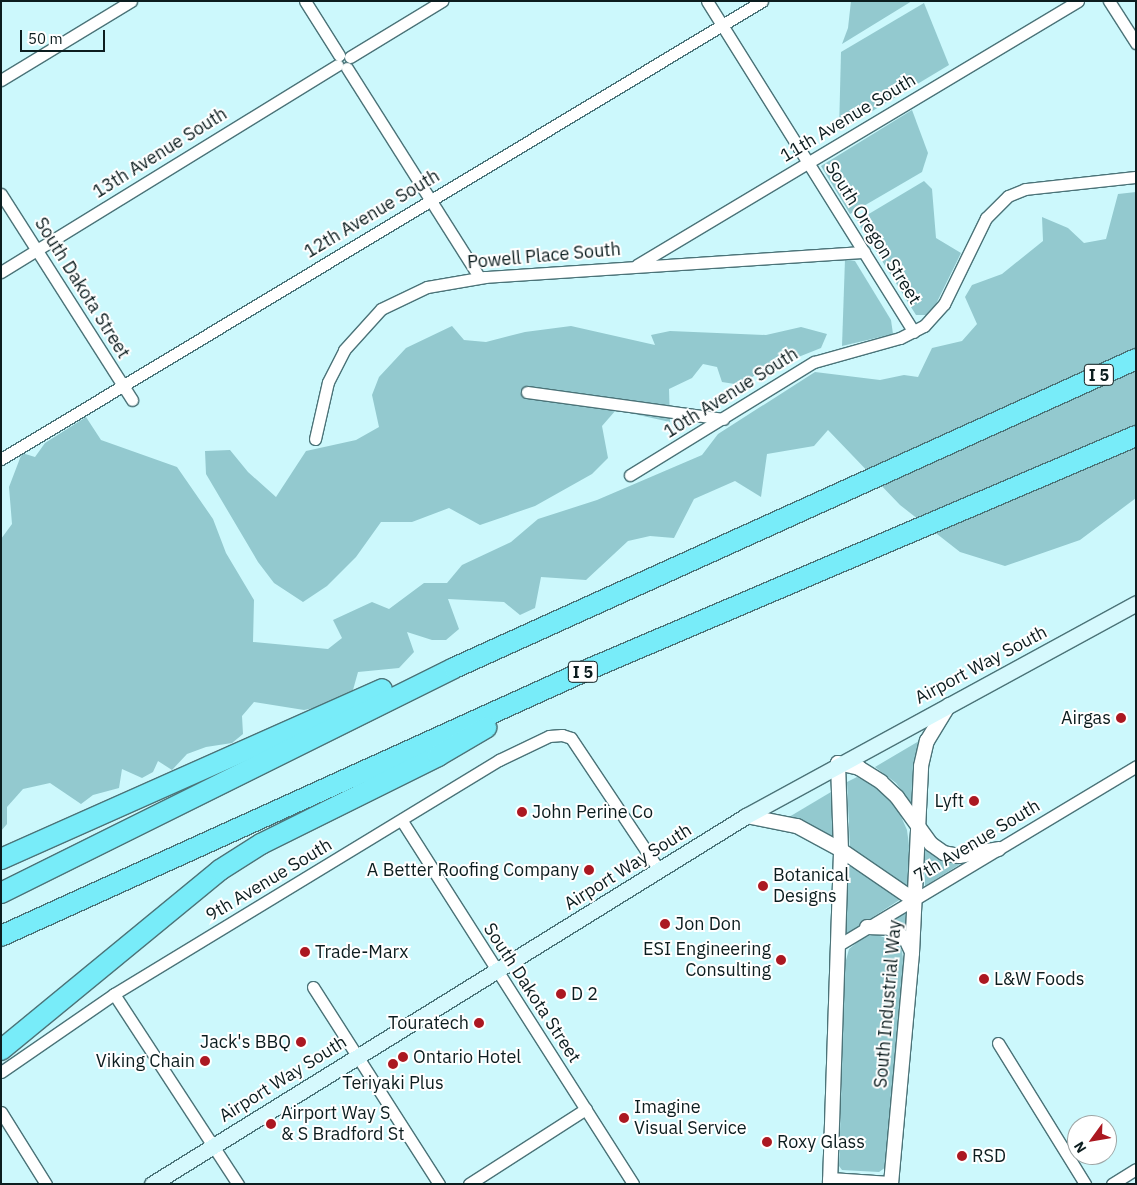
<!DOCTYPE html>
<html>
<head>
<meta charset="utf-8">
<style>
  body { margin:0 }
  #map { position:relative; width:1137px; height:1185px; overflow:hidden; background:#ccf8fc; font-family:"IBM Plex Sans",sans-serif }
  div>[style] { position:absolute }
  .green>* { inset:0; background:#93c9cf }
  .roads { filter:drop-shadow(1px 0 #4b7378) drop-shadow(-1px 0 #4b7378) drop-shadow(0 1px #4b7378) drop-shadow(0 -1px #4b7378) }
  .minor>* { height:11px; margin:-5.5px; padding:0 5.5px; transform-origin:5.5px; border-radius:5.5px; background:#fff }
  .tertiary>* { height:14px; margin:-7px; padding:0 7px; transform-origin:7px; border-radius:7px; background:#fff }
  .secondary>* { height:15px; margin:-7.5px; padding:0 7.5px; transform-origin:7.5px; border-radius:7.5px; background:#d6f9fd }
  .motorway>* { height:20px; margin:-10px; padding:0 10px; transform-origin:10px; border-radius:10px; background:#78ecf9 }
  .dots>* { width:14px; height:14px; translate:-50% -50%; box-sizing:border-box; border:2px solid #fff; border-radius:50% }
  span { translate:-50% -50%; white-space:nowrap; text-align:center; line-height:1.15; -webkit-text-stroke:4px #fff; paint-order:stroke }
  .shield-label span { padding:1px 4px; background:#fff; border:1px solid; border-radius:4px; -webkit-text-stroke-width:0 }
  .shield-label { font-size:16px; color:#0c1d1f; font-weight:700 }
  .street-label { font-size:18px; color:#0c1d1f }
  .poi-label { font-size:18px; color:#0c1d1f }
  .right { translate:-100% -50%; text-align:right }
  .left { translate:0 -50%; text-align:left }
  .frame { position:absolute; inset:0; border:2px solid #0c1d1f; pointer-events:none }
  .north { position:absolute; left:1067px; top:1115px; width:50px; height:50px; box-sizing:border-box; background:#fff; border:1px solid #9ea5a5; border-radius:50%; rotate:238deg; font-size:14px; font-weight:700; line-height:20px; text-align:center; color:#0c1d1f }
  .north::after { content:''; display:block; margin:auto; width:18px; height:22px; background:#ab1821; clip-path:polygon(50% 0,100% 100%,50% 72%,0 100%) }
  .scale { position:absolute; left:20px; top:30px; width:85px; height:22px; box-sizing:border-box; border:2px solid #0c1d1f; border-top:0; padding-left:6px; font-size:15px; line-height:18px; white-space:nowrap; color:#0c1d1f; -webkit-text-stroke:4px #fff; paint-order:stroke }
</style>
</head>
<body>
<div id="map">
  <div class="green">
    <i style="clip-path:polygon(851px 1px,912px 1px,842px 44px,848px 28px)"></i>
    <i style="clip-path:polygon(924px 3px,949px 65px,839px 131px,841px 52px)"></i>
    <i style="clip-path:polygon(912px 110px,928px 153px,922px 172px,850px 214px,821px 166px)"></i>
    <i style="clip-path:polygon(924px 181px,932px 189px,936px 238px,961px 253px,936px 304px,926px 315px,916px 315px,857px 221px)"></i>
    <i style="clip-path:polygon(1136px 192px,1136px 498px,1080px 540px,1005px 566px,960px 552px,900px 505px,828px 430px,814px 446px,767px 454px,761px 497px,735px 481px,694px 499px,674px 538px,650px 536px,628px 541px,586px 580px,541px 577px,535px 608px,520px 615px,504px 602px,448px 599px,459px 629px,446px 640px,432px 640px,407px 632px,414px 652px,399px 668px,358px 672px,353px 690px,328px 705px,304px 710px,254px 702px,242px 716px,243px 734px,232px 743px,206px 747px,187px 754px,172px 770px,158px 761px,153px 772px,142px 778px,122px 769px,119px 788px,93px 795px,81px 804px,50px 783px,23px 789px,7px 807px,7px 824px,1px 831px,1px 539px,12px 524px,9px 487px,22px 453px,35px 457px,45px 443px,86px 417px,101px 440px,177px 467px,213px 519px,226px 553px,254px 600px,253px 642px,328px 649px,342px 638px,333px 620px,372px 602px,389px 609px,424px 583px,447px 583px,462px 565px,511px 542px,538px 519px,597px 500px,702px 455px,718px 434px,815px 372px,880px 380px,904px 375px,918px 377px,932px 348px,962px 341px,977px 324px,965px 297px,972px 285px,1002px 274px,1043px 241px,1042px 217px,1068px 228px,1084px 243px,1106px 239px,1118px 194px)"></i>
    <i style="clip-path:polygon(845px 259px,855px 261px,891px 320px,893px 334px,842px 346px)"></i>
    <i style="clip-path:polygon(452px 326px,464px 340px,486px 342px,525px 332px,571px 326px,655px 345px,651px 335px,670px 331px,766px 335px,801px 327px,827px 334px,821px 348px,758px 373px,741px 385px,722px 382px,717px 367px,703px 364px,692px 378px,669px 389px,670px 422px,616px 410px,602px 426px,608px 458px,592px 474px,535px 506px,480px 525px,449px 508px,412px 522px,381px 522px,356px 557px,327px 586px,303px 602px,274px 583px,258px 562px,206px 474px,205px 451px,230px 450px,248px 472px,276px 497px,306px 451px,356px 440px,379px 427px,372px 395px,379px 377px,406px 348px)"></i>
    <i style="clip-path:polygon(919px 741px,913px 764px,914px 807px,896px 783px,875px 767px)"></i>
    <i style="clip-path:polygon(857px 777px,881px 789px,897px 807px,907px 830px,910px 853px,907px 889px,850px 849px,847px 782px)"></i>
    <i style="clip-path:polygon(836px 789px,837px 844px,789px 817px)"></i>
    <i style="clip-path:polygon(924px 846px,943px 858px,962px 863px,925px 886px)"></i>
    <i style="clip-path:polygon(846px 862px,901px 899px,845px 935px)"></i>
    <i style="clip-path:polygon(907px 908px,907px 935px,882px 923px)"></i>
    <i style="clip-path:polygon(875px 934px,896px 942px,902px 950px,906px 986px,886px 1167px,879px 1172px,842px 1170px,839px 1166px,845px 964px,849px 949px,862px 938px)"></i>
  </div>
  <div class="roads">
    <div class="minor">
      <i style="left:305px;top:1px;width:64px;rotate:57.8deg"></i>
      <i style="left:707px;top:1px;width:390px;rotate:58deg"></i>
      <i style="left:1109px;top:1px;width:50px;rotate:57.3deg"></i>
      <i style="left:350px;top:57px;width:108px;rotate:-31.3deg"></i>
      <i style="left:347px;top:68px;width:247px;rotate:57.7deg"></i>
      <i style="left:1px;top:80px;width:152px;rotate:-31.3deg"></i>
      <i style="left:1px;top:194px;width:244px;rotate:57.5deg"></i>
      <i style="left:637px;top:265px;width:514px;rotate:-30.91deg"></i>
      <i style="left:1px;top:272px;width:395px;rotate:-31.6deg"></i>
      <i style="left:527px;top:392px;width:198px;rotate:7.8deg"></i>
      <i style="left:315px;top:439px;width:58px;rotate:-77.2deg"></i>
      <i style="left:328px;top:382px;width:36px;rotate:-63deg"></i>
      <i style="left:344px;top:350px;width:55px;rotate:-47.9deg"></i>
      <i style="left:381px;top:309px;width:51px;rotate:-25.6deg"></i>
      <i style="left:427px;top:287px;width:59px;rotate:-9.8deg"></i>
      <i style="left:485px;top:277px;width:380px;rotate:-3.8deg"></i>
      <i style="left:1px;top:459px;width:888px;rotate:-31.04deg"></i>
      <i style="left:630px;top:475px;width:216px;rotate:-31.6deg"></i>
      <i style="left:814px;top:362px;width:89px;rotate:-15.6deg"></i>
      <i style="left:900px;top:338px;width:27px;rotate:-27deg"></i>
      <i style="left:924px;top:326px;width:30px;rotate:-48deg"></i>
      <i style="left:944px;top:304px;width:96px;rotate:-64deg"></i>
      <i style="left:986px;top:218px;width:31px;rotate:-45deg"></i>
      <i style="left:1008px;top:196px;width:18px;rotate:-22deg"></i>
      <i style="left:1025px;top:189px;width:112px;rotate:-6.2deg"></i>
      <i style="left:402px;top:821px;width:430px;rotate:57.5deg"></i>
      <i style="left:837px;top:946px;width:349px;rotate:-31deg"></i>
      <i style="left:313px;top:987px;width:234px;rotate:57.4deg"></i>
      <i style="left:114px;top:994px;width:227px;rotate:56.9deg"></i>
      <i style="left:998px;top:1043px;width:166px;rotate:58.3deg"></i>
      <i style="left:1px;top:1072px;width:137px;rotate:-34.6deg"></i>
      <i style="left:114px;top:994px;width:451px;rotate:-31.3deg"></i>
      <i style="left:499px;top:760px;width:55px;rotate:-25.6deg"></i>
      <i style="left:549px;top:736px;width:13px;rotate:-4deg"></i>
      <i style="left:562px;top:735px;width:9px;rotate:18deg"></i>
      <i style="left:571px;top:738px;width:159px;rotate:56.3deg"></i>
      <i style="left:1px;top:1112px;width:85px;rotate:58deg"></i>
      <i style="left:469px;top:1184px;width:139px;rotate:-32.7deg"></i>
      <i style="left:1112px;top:1184px;width:28px;rotate:-32deg"></i>
    </div>
    <div class="tertiary">
      <i style="left:746px;top:816px;width:52px;rotate:11.1deg"></i>
      <i style="left:797px;top:826px;width:50px;rotate:28.6deg"></i>
      <i style="left:841px;top:850px;width:88px;rotate:34.4deg"></i>
      <i style="left:867px;top:927px;width:23px;rotate:2deg"></i>
      <i style="left:890px;top:928px;width:19px;rotate:35deg"></i>
      <i style="left:906px;top:939px;width:14px;rotate:65deg"></i>
      <i style="left:830px;top:1180px;width:61px;rotate:3.8deg"></i>
      <i style="left:830px;top:1184px;width:334px;rotate:-88.1deg"></i>
      <i style="left:841px;top:850px;width:87px;rotate:-92deg"></i>
      <i style="left:838px;top:763px;width:22px;rotate:13deg"></i>
      <i style="left:859px;top:768px;width:26px;rotate:32deg"></i>
      <i style="left:881px;top:782px;width:22px;rotate:43deg"></i>
      <i style="left:897px;top:797px;width:58px;rotate:54.1deg"></i>
      <i style="left:931px;top:844px;width:16px;rotate:35deg"></i>
      <i style="left:944px;top:853px;width:15px;rotate:11deg"></i>
      <i style="left:959px;top:856px;width:40px;rotate:-10deg"></i>
      <i style="left:891px;top:1184px;width:232px;rotate:-84.8deg"></i>
      <i style="left:912px;top:953px;width:187px;rotate:-87.2deg"></i>
      <i style="left:921px;top:766px;width:26px;rotate:-77deg"></i>
      <i style="left:927px;top:741px;width:42px;rotate:-58.6deg"></i>
    </div>
    <div class="secondary">
      <i style="left:152px;top:1184px;width:699px;rotate:-31.78deg"></i>
      <i style="left:746px;top:816px;width:444px;rotate:-28.6deg"></i>
    </div>
    <div class="motorway">
      <i style="left:1px;top:859px;width:417px;rotate:-24deg"></i>
      <i style="left:1px;top:893px;width:506px;rotate:-26.41deg"></i>
      <i style="left:454px;top:668px;width:749px;rotate:-24.37deg"></i>
      <i style="left:1px;top:936px;width:644px;rotate:-24.41deg"></i>
      <i style="left:587px;top:670px;width:597px;rotate:-23.09deg"></i>
      <i style="left:1px;top:1050px;width:283px;rotate:-39.4deg"></i>
      <i style="left:220px;top:870px;width:49px;rotate:-32.4deg"></i>
      <i style="left:261px;top:844px;width:198px;rotate:-26.4deg"></i>
      <i style="left:438px;top:756px;width:56px;rotate:-30.3deg"></i>
    </div>
  </div>
  <div class="dots">
    <i style="left:1121px;top:718px;background:#ab1821"></i>
    <i style="left:974px;top:801px;background:#ab1821"></i>
    <i style="left:522px;top:812px;background:#ab1821"></i>
    <i style="left:589px;top:870px;background:#ab1821"></i>
    <i style="left:763px;top:886px;background:#ab1821"></i>
    <i style="left:665px;top:924px;background:#ab1821"></i>
    <i style="left:305px;top:952px;background:#ab1821"></i>
    <i style="left:781px;top:960px;background:#ab1821"></i>
    <i style="left:984px;top:979px;background:#ab1821"></i>
    <i style="left:561px;top:994px;background:#ab1821"></i>
    <i style="left:479px;top:1023px;background:#ab1821"></i>
    <i style="left:301px;top:1042px;background:#ab1821"></i>
    <i style="left:403px;top:1057px;background:#ab1821"></i>
    <i style="left:205px;top:1061px;background:#ab1821"></i>
    <i style="left:393px;top:1064px;background:#ab1821"></i>
    <i style="left:624px;top:1118px;background:#ab1821"></i>
    <i style="left:271px;top:1124px;background:#ab1821"></i>
    <i style="left:767px;top:1142px;background:#ab1821"></i>
    <i style="left:962px;top:1156px;background:#ab1821"></i>
  </div>
  <div class="shield-label">
    <span style="left:1099px;top:375px">I 5</span>
    <span style="left:583px;top:672px">I 5</span>
  </div>
  <div class="street-label">
    <span style="left:848px;top:118px;rotate:-31deg">11th Avenue South</span>
    <span style="left:160px;top:153px;rotate:-32deg">13th Avenue South</span>
    <span style="left:372px;top:214px;rotate:-31deg">12th Avenue South</span>
    <span style="left:873px;top:233px;rotate:58deg">South Oregon Street</span>
    <span style="left:544px;top:256px;rotate:-5deg">Powell Place South</span>
    <span style="left:82px;top:288px;rotate:58deg">South Dakota Street</span>
    <span style="left:731px;top:393px;rotate:-32deg">10th Avenue South</span>
    <span style="left:981px;top:665px;rotate:-28deg">Airport Way South</span>
    <span style="left:977px;top:841px;rotate:-31deg">7th Avenue South</span>
    <span style="left:628px;top:867px;rotate:-32deg">Airport Way South</span>
    <span style="left:269px;top:880px;rotate:-31deg">9th Avenue South</span>
    <span style="left:532px;top:993px;rotate:57deg">South Dakota Street</span>
    <span style="left:888px;top:1004px;rotate:-85deg">South Industrial Way</span>
    <span style="left:283px;top:1079px;rotate:-32deg">Airport Way South</span>
  </div>
  <div class="poi-label">
    <span class="right" style="left:1111px;top:718px">Airgas</span>
    <span class="right" style="left:964px;top:801px">Lyft</span>
    <span class="left" style="left:532px;top:812px">John Perine Co</span>
    <span class="right" style="left:579px;top:870px">A Better Roofing Company</span>
    <span class="left" style="left:773px;top:886px">Botanical<br>Designs</span>
    <span class="left" style="left:675px;top:924px">Jon Don</span>
    <span class="right" style="left:771px;top:960px">ESI Engineering<br>Consulting</span>
    <span class="left" style="left:315px;top:952px">Trade-Marx</span>
    <span class="left" style="left:994px;top:979px">L&amp;W Foods</span>
    <span class="left" style="left:571px;top:994px">D 2</span>
    <span class="right" style="left:469px;top:1023px">Touratech</span>
    <span class="right" style="left:291px;top:1042px">Jack's BBQ</span>
    <span class="left" style="left:413px;top:1057px">Ontario Hotel</span>
    <span class="right" style="left:195px;top:1061px">Viking Chain</span>
    <span style="left:393px;top:1083px">Teriyaki Plus</span>
    <span class="left" style="left:634px;top:1118px">Imagine<br>Visual Service</span>
    <span class="left" style="left:281px;top:1124px">Airport Way S<br>&amp; S Bradford St</span>
    <span class="left" style="left:777px;top:1142px">Roxy Glass</span>
    <span class="left" style="left:972px;top:1156px">RSD</span>
  </div>
  <div class="frame"></div>
  <div class="north">N</div>
  <div class="scale">50 m</div>
</div>
</body>
</html>
